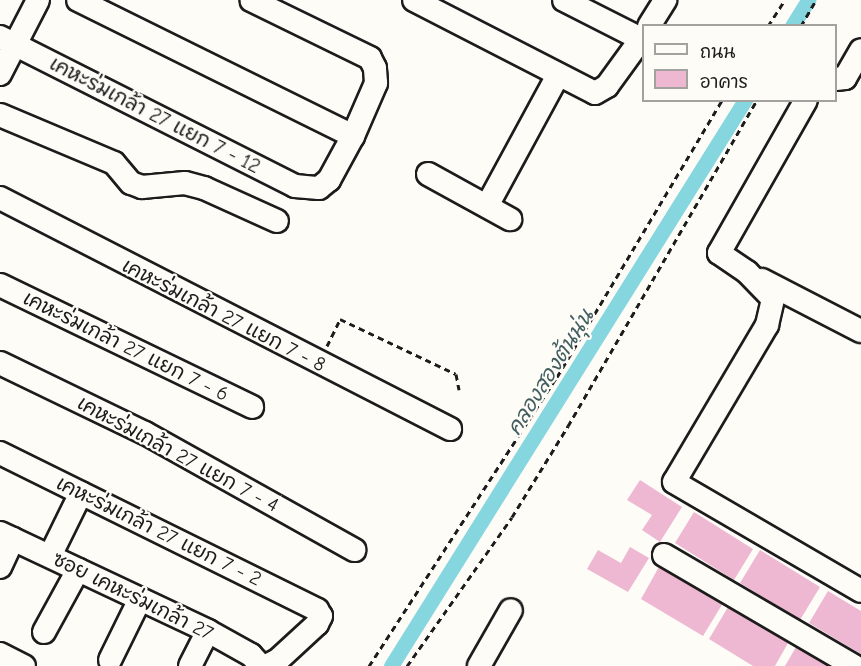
<!DOCTYPE html>
<meta charset="utf-8">
<style>
body{margin:0}
#map{position:relative;width:861px;height:666px;overflow:hidden;background:#fdfcf7;font-family:"Comic Neue","Playpen Sans Thai",sans-serif}
div>[style]{position:absolute}
[style*='--x']{left:calc(var(--x)*1px);top:calc(var(--y)*1px);width:calc(var(--w)*1px);rotate:calc(var(--a)*1deg)}
.canal>*{height:15px;margin:-7.5px;padding:0 7.5px;transform-origin:7.5px;border-radius:7.5px;background:#85d6de}
.building>*{inset:0;background:#eeb8d2}
.path>*{height:3px;margin-top:-1.5px;transform-origin:0;background:repeating-linear-gradient(90deg,#1c1c1c 0 6px,transparent 0 10.5px)}
.roads{filter:drop-shadow(2px 0 #1c1c1c) drop-shadow(-2px 0 #1c1c1c) drop-shadow(0 2px #1c1c1c) drop-shadow(0 -2px #1c1c1c)}
.minor>*{height:22px;margin:-11px;padding:0 11px;transform-origin:11px;border-radius:11px;background:#fdfcf7}
span{translate:-50% -50%;white-space:nowrap;text-align:center;line-height:1.15;-webkit-text-stroke:4.5px #fdfcf7;paint-order:stroke}
.street-label{font-size:20px;color:#1c1c1c}
.water-label{font-size:21px;color:#415d60;font-style:italic}
.legend{position:absolute;left:642px;top:24px;width:195px;height:78px;box-sizing:border-box;background:#fdfcf7;border:2px solid #a3a29f;margin:0;padding:8px 10px;list-style:none;font-size:18px;color:#1c1c1c}
.legend li{display:flex;align-items:center;gap:12px;height:30px}
.legend b{width:30px;border:2px solid #a3a29f}
</style>
<div id="map">
<div class="canal">
<div style="--x:792;--y:26;--w:31;--a:-58"></div>
<div style="--x:391;--y:666;--w:668;--a:-57.98"></div>
</div>
<div class="building">
<div style="clip-path:polygon(640px 480px,682px 507px,660px 542px,642px 530px,652px 515px,627px 500px)"></div>
<div style="clip-path:polygon(694px 512px,753px 549px,734px 580px,675px 543px)"></div>
<div style="clip-path:polygon(630px 547px,649px 558px,628px 592px,587px 569px,598px 550px,621px 563px)"></div>
<div style="clip-path:polygon(760px 550px,820px 587px,800px 620px,740px 583px)"></div>
<div style="clip-path:polygon(660px 565px,723px 603px,703px 636px,641px 599px)"></div>
<div style="clip-path:polygon(828px 591px,861px 611px,861px 654px,809px 623px)"></div>
<div style="clip-path:polygon(728px 607px,788px 643px,775px 666px,753px 666px,709px 639px)"></div>
<div style="clip-path:polygon(796px 647px,829px 666px,785px 666px)"></div>
</div>
<div class="path">
<div style="--x:768;--y:26;--w:31;--a:-57"></div>
<div style="--x:801;--y:26;--w:30;--a:-60"></div>
<div style="--x:327;--y:346;--w:30;--a:-64"></div>
<div style="--x:340;--y:319;--w:128;--a:25.4"></div>
<div style="--x:456;--y:374;--w:16;--a:79"></div>
<div style="--x:369;--y:666;--w:345;--a:-57"></div>
<div style="--x:557;--y:377;--w:322;--a:-59.2"></div>
<div style="--x:407;--y:666;--w:182;--a:-54.8"></div>
<div style="--x:512;--y:517;--w:107;--a:-58.4"></div>
<div style="--x:568;--y:426;--w:377;--a:-59.9"></div>
</div>
<div class="roads">
<div class="minor">
<div style="--x:78;--y:0;--w:307;--a:26.3"></div>
<div style="--x:414;--y:0;--w:203;--a:27.2"></div>
<div style="--x:595;--y:93;--w:14;--a:-30"></div>
<div style="--x:607;--y:86;--w:63;--a:-54"></div>
<div style="--x:564;--y:0;--w:86;--a:26.9"></div>
<div style="--x:649;--y:26;--w:31;--a:-58"></div>
<div style="--x:0;--y:37;--w:330;--a:26.8"></div>
<div style="--x:295;--y:186;--w:24;--a:5"></div>
<div style="--x:319;--y:188;--w:13;--a:-39"></div>
<div style="--x:329;--y:180;--w:50;--a:-61.4"></div>
<div style="--x:353;--y:136;--w:58;--a:-66.5"></div>
<div style="--x:376;--y:83;--w:15;--a:-94"></div>
<div style="--x:375;--y:68;--w:11;--a:-117"></div>
<div style="--x:370;--y:58;--w:132;--a:-154"></div>
<div style="--x:0;--y:74;--w:83;--a:-62.8"></div>
<div style="--x:836;--y:79;--w:9;--a:-6"></div>
<div style="--x:845;--y:78;--w:32;--a:-60"></div>
<div style="--x:806;--y:100;--w:176;--a:119.6"></div>
<div style="--x:719;--y:253;--w:34;--a:34"></div>
<div style="--x:747;--y:272;--w:37;--a:46"></div>
<div style="--x:773;--y:299;--w:27;--a:103"></div>
<div style="--x:767;--y:325;--w:182;--a:120.6"></div>
<div style="--x:674;--y:482;--w:216;--a:30.2"></div>
<div style="--x:0;--y:115;--w:124;--a:22.8"></div>
<div style="--x:114;--y:163;--w:26;--a:50"></div>
<div style="--x:131;--y:183;--w:12;--a:20"></div>
<div style="--x:142;--y:187;--w:43;--a:-5.3"></div>
<div style="--x:185;--y:183;--w:20;--a:15"></div>
<div style="--x:204;--y:188;--w:80;--a:24.3"></div>
<div style="--x:428;--y:174;--w:94;--a:28.8"></div>
<div style="--x:0;--y:198;--w:506;--a:27.17"></div>
<div style="--x:487;--y:206;--w:147;--a:-61.5"></div>
<div style="--x:762;--y:280;--w:111;--a:27.3"></div>
<div style="--x:0;--y:285;--w:280;--a:25.8"></div>
<div style="--x:0;--y:363;--w:161;--a:25.8"></div>
<div style="--x:145;--y:433;--w:240;--a:29.2"></div>
<div style="--x:0;--y:453;--w:354;--a:26.3"></div>
<div style="--x:317;--y:610;--w:7;--a:56"></div>
<div style="--x:321;--y:616;--w:9;--a:117"></div>
<div style="--x:317;--y:624;--w:53;--a:137.3"></div>
<div style="--x:278;--y:660;--w:13;--a:153"></div>
<div style="--x:0;--y:533;--w:230;--a:25.2"></div>
<div style="--x:208;--y:631;--w:49;--a:29.2"></div>
<div style="--x:251;--y:655;--w:15;--a:48"></div>
<div style="--x:664;--y:555;--w:220;--a:30.3"></div>
<div style="--x:50;--y:556;--w:70;--a:-63.8"></div>
<div style="--x:0;--y:567;--w:31;--a:-65"></div>
<div style="--x:44;--y:632;--w:71;--a:-61.3"></div>
<div style="--x:0;--y:654;--w:27;--a:27"></div>
<div style="--x:110;--y:660;--w:68;--a:-63.8"></div>
<div style="--x:190;--y:666;--w:39;--a:-63"></div>
<div style="--x:479;--y:666;--w:64;--a:-60.3"></div>
</div>
</div>
<div class="street-label">
<span style="left:155px;top:115px;rotate:27deg">เคหะร่มเกล้า 27 แยก 7 - 12</span>
<span style="left:224px;top:315px;rotate:27deg">เคหะร่มเกล้า 27 แยก 7 - 8</span>
<span style="left:126px;top:346px;rotate:26deg">เคหะร่มเกล้า 27 แยก 7 - 6</span>
<span style="left:178px;top:454px;rotate:28deg">เคหะร่มเกล้า 27 แยก 7 - 4</span>
<span style="left:159px;top:531px;rotate:26deg">เคหะร่มเกล้า 27 แยก 7 - 2</span>
<span style="left:133px;top:596px;rotate:26deg">ซอย เคหะร่มเกล้า 27</span>
</div>
<div class="water-label">
<span style="left:550px;top:372px;rotate:-58deg">คลองสองต้นนุ่น</span>
</div>
<ul class="legend">
<li><b style="height:8px;background:#fdfcf7"></b>ถนน</li>
<li><b style="height:16px;background:#eeb8d2"></b>อาคาร</li>
</ul>
</div>
